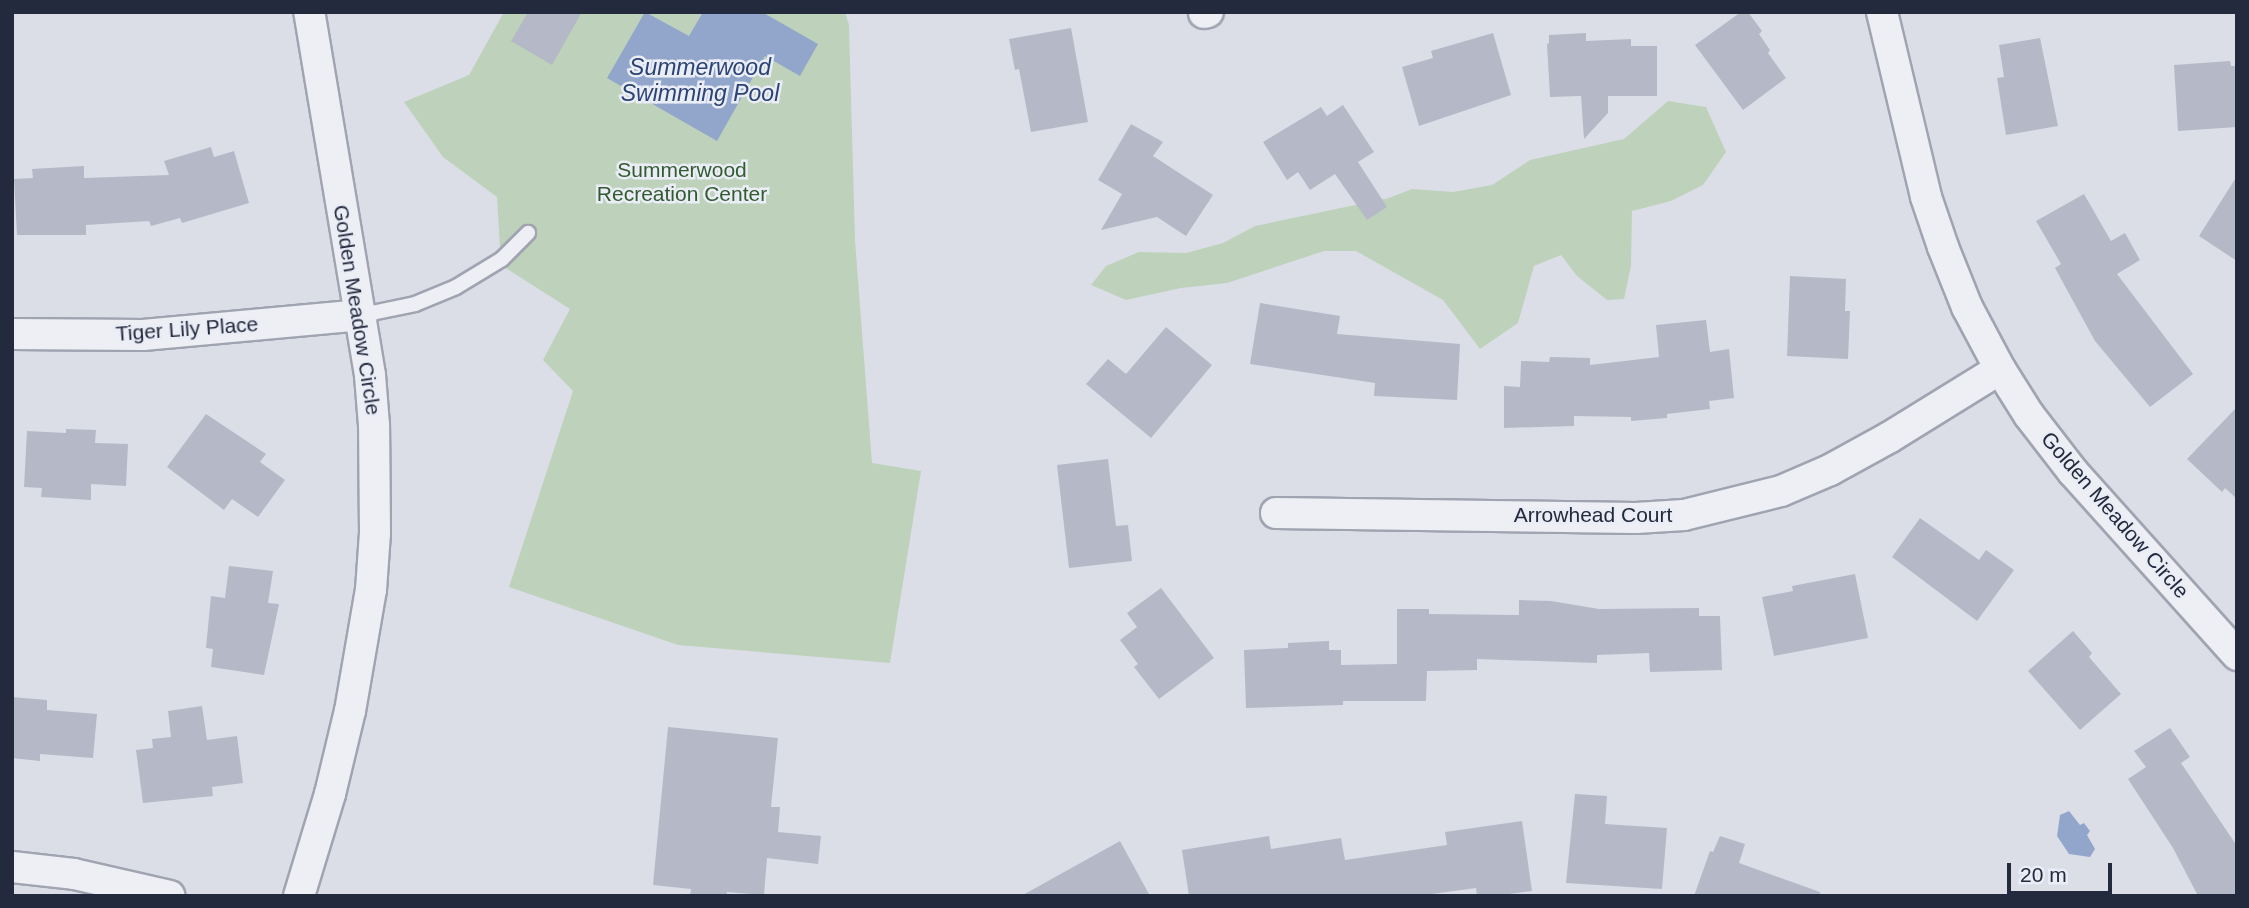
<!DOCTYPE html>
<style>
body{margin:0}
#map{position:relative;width:2249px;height:908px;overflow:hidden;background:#dbdee7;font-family:Helvetica,sans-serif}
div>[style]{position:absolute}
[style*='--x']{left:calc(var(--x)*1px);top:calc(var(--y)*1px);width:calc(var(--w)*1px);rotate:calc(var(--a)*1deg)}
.green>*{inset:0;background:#bed2bb}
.water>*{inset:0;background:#92a6cb}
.building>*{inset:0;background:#b5b9c7}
.roads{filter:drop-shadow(2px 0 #a0a4b1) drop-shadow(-2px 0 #a0a4b1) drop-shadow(0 2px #a0a4b1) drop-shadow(0 -2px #a0a4b1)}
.service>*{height:14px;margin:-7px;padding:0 7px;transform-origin:7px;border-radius:7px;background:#eeeff5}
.minor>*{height:30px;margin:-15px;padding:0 15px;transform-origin:15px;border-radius:15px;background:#eeeff5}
span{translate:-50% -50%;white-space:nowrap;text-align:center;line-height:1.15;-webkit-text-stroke:5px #eaedf5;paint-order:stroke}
.park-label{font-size:21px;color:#335b30}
.street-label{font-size:21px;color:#242a3e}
.water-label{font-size:23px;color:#2b4375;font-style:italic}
.frame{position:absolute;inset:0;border:14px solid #242a3e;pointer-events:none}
.scale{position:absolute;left:2007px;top:863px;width:105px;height:32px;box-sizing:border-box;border:4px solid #242a3e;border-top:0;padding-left:9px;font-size:21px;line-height:24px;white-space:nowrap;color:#242a3e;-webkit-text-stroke:5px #eaedf5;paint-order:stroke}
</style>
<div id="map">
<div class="green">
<div style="clip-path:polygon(504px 12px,845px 12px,849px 25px,855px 240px,872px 463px,921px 471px,890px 663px,678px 645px,509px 587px,573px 391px,543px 360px,570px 309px,501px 265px,497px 197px,443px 157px,404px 102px,469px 75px)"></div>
<div style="clip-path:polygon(1668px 101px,1706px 107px,1726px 152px,1703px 185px,1671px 201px,1632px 211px,1631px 266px,1624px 299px,1607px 300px,1577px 276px,1561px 255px,1534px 266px,1518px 323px,1480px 349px,1443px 300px,1356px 251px,1324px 251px,1227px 283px,1181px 288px,1126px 300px,1091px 285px,1106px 266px,1139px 252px,1186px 253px,1223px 243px,1255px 226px,1389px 198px,1412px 189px,1453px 192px,1492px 185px,1530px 160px,1624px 139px)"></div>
</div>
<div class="water">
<div style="clip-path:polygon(645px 12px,689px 36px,703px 12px,762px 12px,818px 44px,800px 76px,765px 56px,717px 141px,607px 78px)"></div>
<div style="clip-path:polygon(2069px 811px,2080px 825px,2084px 823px,2090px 831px,2087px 835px,2095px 849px,2090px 857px,2069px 854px,2057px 836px,2060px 815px)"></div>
</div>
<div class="building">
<div style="clip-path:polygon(528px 12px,582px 12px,552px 65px,511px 41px)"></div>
<div style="clip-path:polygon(1741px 12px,1748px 12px,1762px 31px,1759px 34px,1770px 50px,1768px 53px,1786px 78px,1743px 110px,1695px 45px)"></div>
<div style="clip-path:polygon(1071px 28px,1088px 122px,1031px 132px,1019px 69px,1015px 70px,1009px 39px)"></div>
<div style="clip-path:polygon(1493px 33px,1511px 95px,1419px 126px,1402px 67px,1433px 58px,1431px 51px)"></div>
<div style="clip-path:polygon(1586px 33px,1586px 41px,1631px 39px,1631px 46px,1657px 46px,1657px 96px,1608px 96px,1608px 113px,1584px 139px,1581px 96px,1550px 97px,1547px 44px,1549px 43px,1549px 35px)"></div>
<div style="clip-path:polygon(2040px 38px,2058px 126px,2006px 135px,1997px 78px,2004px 77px,1999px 45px)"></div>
<div style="clip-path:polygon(2230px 61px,2231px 66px,2237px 66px,2237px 127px,2178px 131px,2174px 65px)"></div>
<div style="clip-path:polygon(1343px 105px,1374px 152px,1358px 162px,1387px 207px,1367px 220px,1335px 174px,1310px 190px,1298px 172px,1287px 180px,1263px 142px,1321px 107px,1327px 116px)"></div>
<div style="clip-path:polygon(1131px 124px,1163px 142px,1153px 156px,1213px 195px,1186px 236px,1157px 217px,1101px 230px,1122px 194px,1098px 180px)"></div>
<div style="clip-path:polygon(211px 147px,214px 157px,234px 151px,249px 203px,182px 223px,180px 218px,151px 226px,149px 221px,86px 225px,86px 235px,17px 235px,14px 179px,33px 178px,32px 169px,84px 166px,84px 178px,169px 175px,164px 161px)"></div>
<div style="clip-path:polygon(2237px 176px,2237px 261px,2199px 236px)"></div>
<div style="clip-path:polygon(2084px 194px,2111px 241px,2125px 233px,2140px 260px,2117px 274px,2193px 374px,2150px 407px,2095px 341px,2055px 268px,2061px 264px,2036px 221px)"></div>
<div style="clip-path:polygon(1790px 276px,1846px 279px,1845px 311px,1850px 311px,1848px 359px,1787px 356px)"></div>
<div style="clip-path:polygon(1260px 303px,1340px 316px,1337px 334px,1460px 344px,1457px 400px,1374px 396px,1375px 383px,1250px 364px)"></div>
<div style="clip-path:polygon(1706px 320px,1710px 352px,1729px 349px,1734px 398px,1709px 401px,1710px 409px,1667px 414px,1667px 418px,1631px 421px,1631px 417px,1574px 416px,1574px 426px,1504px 428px,1504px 386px,1520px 387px,1521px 361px,1549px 362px,1550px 357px,1590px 358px,1590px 365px,1659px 357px,1656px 325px)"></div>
<div style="clip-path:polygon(1166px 327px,1212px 365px,1151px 438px,1086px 384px,1108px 359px,1126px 374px)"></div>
<div style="clip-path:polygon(2237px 407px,2237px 499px,2225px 488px,2222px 492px,2187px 459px)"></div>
<div style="clip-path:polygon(206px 414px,266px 454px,260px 462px,285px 480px,258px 517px,232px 499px,224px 510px,167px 467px)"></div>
<div style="clip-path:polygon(66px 429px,96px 430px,95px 443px,128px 444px,126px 486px,91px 484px,91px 500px,41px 497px,42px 488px,24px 487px,27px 431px,66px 433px)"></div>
<div style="clip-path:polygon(1108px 459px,1116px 526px,1128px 525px,1132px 561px,1069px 568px,1057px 465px)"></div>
<div style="clip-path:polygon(1920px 518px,1979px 560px,1986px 550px,2014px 570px,1977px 621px,1892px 557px)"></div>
<div style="clip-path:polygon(229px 566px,273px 571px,268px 603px,279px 604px,264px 675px,211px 667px,213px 649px,206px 648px,211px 596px,225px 598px)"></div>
<div style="clip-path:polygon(1855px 574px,1868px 638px,1774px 656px,1762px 597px,1793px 591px,1792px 586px)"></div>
<div style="clip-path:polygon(1161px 588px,1214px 658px,1159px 699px,1134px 667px,1138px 664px,1120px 640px,1137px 627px,1127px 613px)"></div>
<div style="clip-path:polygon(1519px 600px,1551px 601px,1599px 609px,1699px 608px,1699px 616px,1720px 616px,1722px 670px,1650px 672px,1649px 653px,1597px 655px,1597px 663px,1477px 659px,1477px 670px,1427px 671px,1426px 701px,1343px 701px,1343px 705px,1246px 708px,1244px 650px,1288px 648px,1288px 643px,1329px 641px,1329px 650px,1341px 650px,1341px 665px,1397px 664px,1397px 609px,1429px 609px,1429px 614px,1519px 615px)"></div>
<div style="clip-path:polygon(2073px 631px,2092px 653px,2089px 657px,2121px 694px,2080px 730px,2028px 671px)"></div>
<div style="clip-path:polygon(12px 697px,47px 700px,47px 710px,97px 714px,93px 758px,40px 754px,40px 761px,12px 758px)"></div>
<div style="clip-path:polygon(202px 706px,207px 740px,237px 736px,243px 783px,212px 787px,213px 796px,143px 803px,136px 750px,153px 748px,152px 739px,171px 737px,168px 711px)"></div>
<div style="clip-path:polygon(668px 727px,778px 738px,771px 807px,780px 807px,778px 832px,821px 836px,818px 864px,767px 858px,764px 895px,727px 892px,727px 896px,690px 896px,691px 889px,653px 885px)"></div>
<div style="clip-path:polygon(2170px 728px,2190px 757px,2181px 763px,2237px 846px,2237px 896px,2198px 896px,2173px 848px,2128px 779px,2146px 767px,2134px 751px)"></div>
<div style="clip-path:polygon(1575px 794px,1607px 796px,1605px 824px,1667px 828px,1662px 889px,1566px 883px)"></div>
<div style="clip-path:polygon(1522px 821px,1532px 891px,1495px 896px,1477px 896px,1476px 888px,1417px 896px,1189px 896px,1182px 850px,1269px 836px,1271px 849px,1341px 838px,1345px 860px,1447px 845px,1445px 832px)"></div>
<div style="clip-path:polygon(1720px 836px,1745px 844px,1739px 863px,1820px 892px,1820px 896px,1694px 896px,1710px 851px,1713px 852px)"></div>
<div style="clip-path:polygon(1120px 841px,1150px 896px,1021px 896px)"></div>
</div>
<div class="roads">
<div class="service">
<div style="--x:362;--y:315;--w:54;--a:-11.7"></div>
<div style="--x:415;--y:304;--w:44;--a:-22.5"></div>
<div style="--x:456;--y:287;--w:54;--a:-31.3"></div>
<div style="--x:502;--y:259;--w:37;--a:-45"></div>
</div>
<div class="minor">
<div style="--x:1882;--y:12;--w:190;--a:76.6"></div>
<div style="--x:1926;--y:197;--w:53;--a:71.2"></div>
<div style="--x:1943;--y:247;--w:65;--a:68.2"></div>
<div style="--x:1967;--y:307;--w:70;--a:62"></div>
<div style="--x:2000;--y:369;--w:54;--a:57.8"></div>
<div style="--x:2029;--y:415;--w:72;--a:52.3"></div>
<div style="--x:2073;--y:472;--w:246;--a:48.1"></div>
<div style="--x:1204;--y:13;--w:4;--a:-14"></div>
<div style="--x:12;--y:334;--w:131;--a:0.4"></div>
<div style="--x:143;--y:335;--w:220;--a:-5.2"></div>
<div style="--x:1276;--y:513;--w:360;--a:0.8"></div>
<div style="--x:1636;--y:518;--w:48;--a:-3.6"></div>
<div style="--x:1684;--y:515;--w:100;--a:-13.9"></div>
<div style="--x:1781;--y:491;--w:53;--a:-23.2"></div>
<div style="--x:1830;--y:470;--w:68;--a:-28.8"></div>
<div style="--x:1890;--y:437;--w:129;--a:-31.7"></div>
<div style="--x:12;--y:867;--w:62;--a:6.4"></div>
<div style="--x:74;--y:874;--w:98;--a:12.9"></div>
<div style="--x:299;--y:896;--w:107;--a:-73.1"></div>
<div style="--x:330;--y:794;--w:85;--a:-76.5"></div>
<div style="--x:350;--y:711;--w:123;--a:-80.2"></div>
<div style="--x:371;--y:590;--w:57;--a:-86"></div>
<div style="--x:375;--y:533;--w:108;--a:-90.5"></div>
<div style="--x:374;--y:425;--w:50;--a:-94.6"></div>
<div style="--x:370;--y:375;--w:368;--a:-99.5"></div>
</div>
</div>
<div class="park-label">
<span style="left:682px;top:182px">Summerwood<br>Recreation Center</span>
</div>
<div class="street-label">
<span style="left:357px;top:310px;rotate:81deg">Golden Meadow Circle</span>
<span style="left:187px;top:329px;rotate:-4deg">Tiger Lily Place</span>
<span style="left:1593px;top:515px">Arrowhead Court</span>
<span style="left:2115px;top:515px;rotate:49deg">Golden Meadow Circle</span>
</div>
<div class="water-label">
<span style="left:700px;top:80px">Summerwood<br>Swimming Pool</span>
</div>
<div class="frame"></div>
<div class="scale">20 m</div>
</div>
